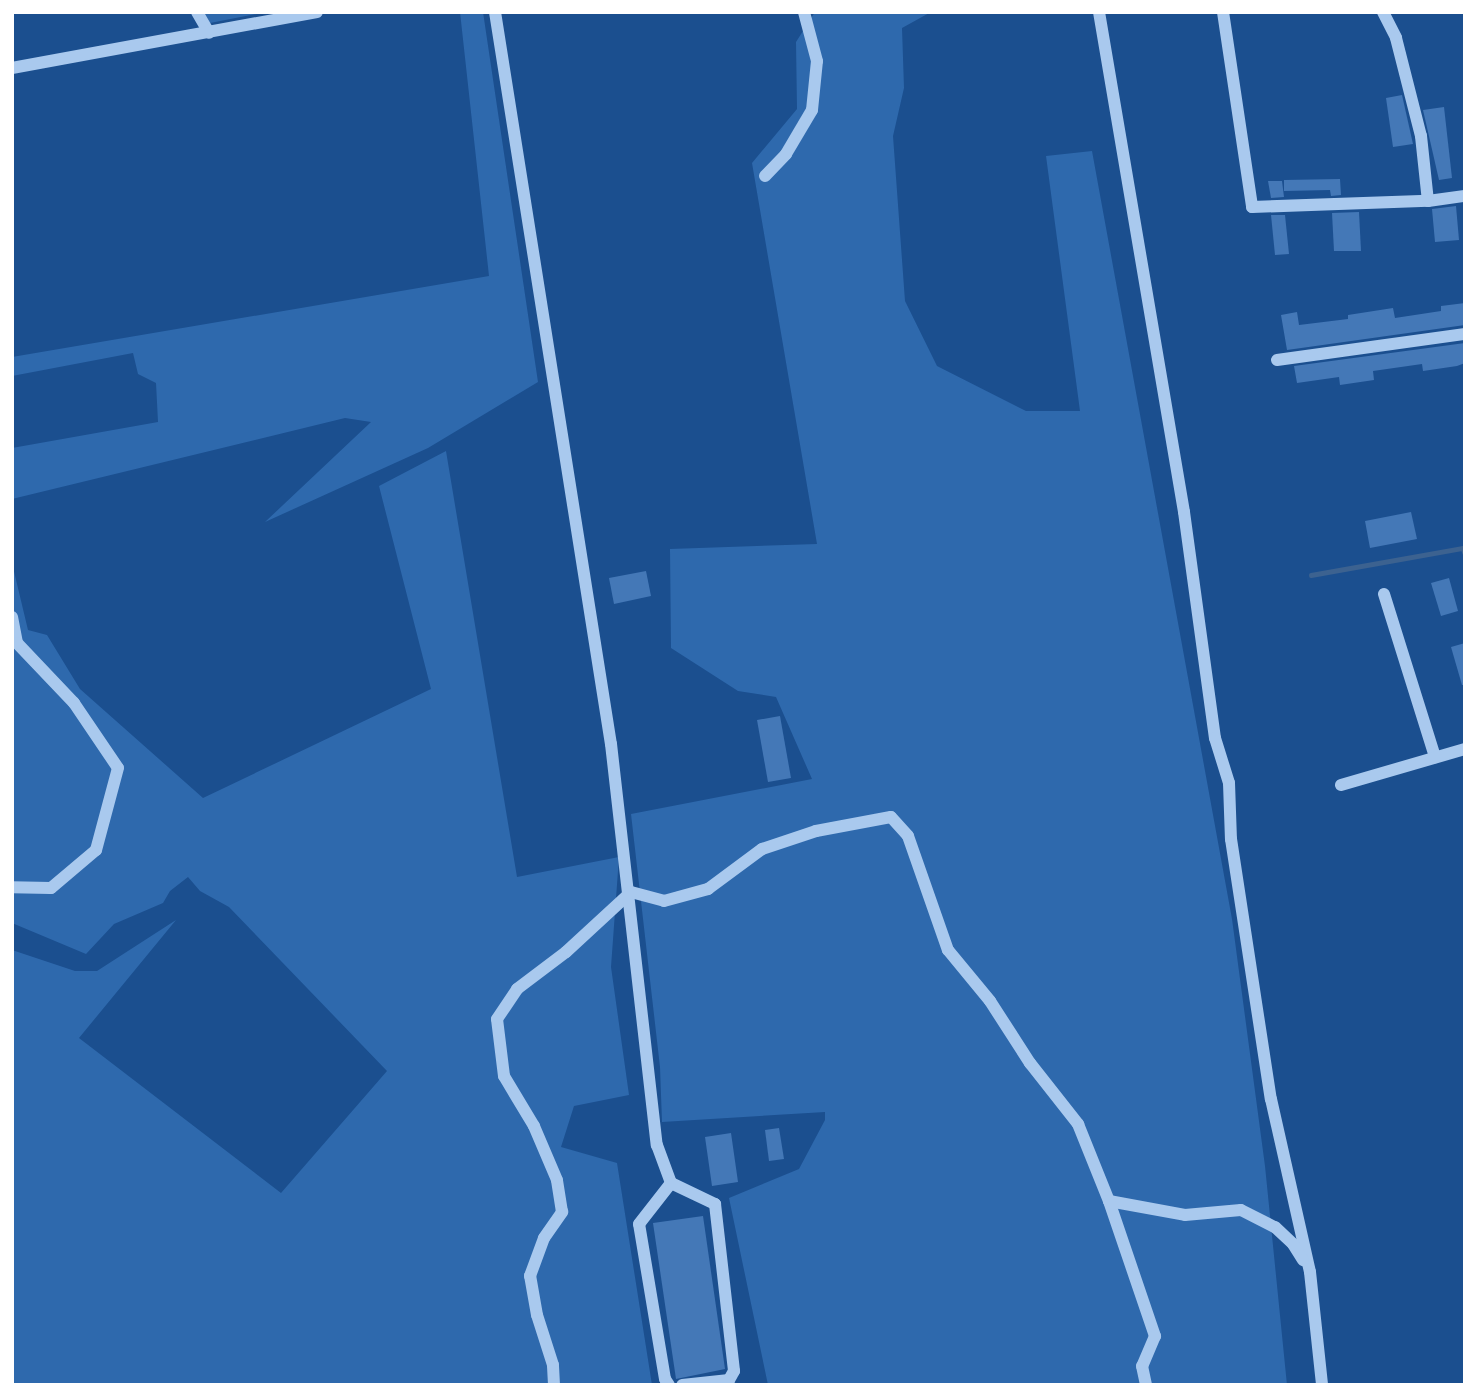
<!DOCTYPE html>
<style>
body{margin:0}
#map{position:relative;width:1477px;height:1397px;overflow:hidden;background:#1b4f8f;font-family:"Space Grotesk",sans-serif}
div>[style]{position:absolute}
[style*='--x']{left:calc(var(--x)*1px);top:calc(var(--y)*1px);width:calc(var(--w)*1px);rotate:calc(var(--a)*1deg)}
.green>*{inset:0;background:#2e69ad}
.stream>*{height:4.5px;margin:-2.25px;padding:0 2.25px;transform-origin:2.25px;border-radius:2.25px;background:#3c6290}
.building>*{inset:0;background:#4478b7}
.minor>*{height:12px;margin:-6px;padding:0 6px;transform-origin:6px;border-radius:6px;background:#a9c9ee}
span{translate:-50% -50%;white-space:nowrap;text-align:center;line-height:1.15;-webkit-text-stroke:5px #1b4f8f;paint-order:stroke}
.frame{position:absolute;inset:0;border:14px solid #fff;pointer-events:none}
</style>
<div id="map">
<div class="green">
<div style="clip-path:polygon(204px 12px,267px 12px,210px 23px)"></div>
<div style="clip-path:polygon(460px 12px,483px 12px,538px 382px,428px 448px,265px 522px,371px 422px,345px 418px,12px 499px,12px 448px,158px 422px,156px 383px,138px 374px,133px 353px,12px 376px,12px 357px,489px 276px)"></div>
<div style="clip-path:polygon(815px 12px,931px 12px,902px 28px,904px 88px,893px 136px,905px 301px,937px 366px,1026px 411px,1080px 411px,1046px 156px,1092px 151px,1232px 919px,1265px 1166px,1287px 1385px,768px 1385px,729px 1198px,799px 1169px,825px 1120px,825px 1112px,662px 1122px,660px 1067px,631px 814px,812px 779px,776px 697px,738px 691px,671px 648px,670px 549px,817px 544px,752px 163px,797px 109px,796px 42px)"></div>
<div style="clip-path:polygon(446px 451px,517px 877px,619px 857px,611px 967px,629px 1095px,574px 1106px,561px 1147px,617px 1163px,652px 1385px,12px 1385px,12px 950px,75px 971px,97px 971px,176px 920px,79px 1038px,281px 1193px,387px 1071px,229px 907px,200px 891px,188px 877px,170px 891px,163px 903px,114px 924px,86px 954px,12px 923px,12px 563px,28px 630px,47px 635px,80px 689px,203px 798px,431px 689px,379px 486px)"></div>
</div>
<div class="stream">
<div style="--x:1311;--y:575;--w:154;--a:-10.1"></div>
<div style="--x:1463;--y:548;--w:5;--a:68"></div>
</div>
<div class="building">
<div style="clip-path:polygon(1402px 95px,1413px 144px,1393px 147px,1386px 98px)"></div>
<div style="clip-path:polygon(1444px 107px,1452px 178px,1439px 180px,1423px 110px)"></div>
<div style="clip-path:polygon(1340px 179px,1341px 195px,1331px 196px,1330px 190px,1284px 191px,1284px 180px)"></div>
<div style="clip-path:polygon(1268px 181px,1282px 181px,1284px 197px,1271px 198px)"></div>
<div style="clip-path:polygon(1456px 206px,1459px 240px,1435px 242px,1432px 209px)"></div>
<div style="clip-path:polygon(1359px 212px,1361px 251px,1334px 251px,1332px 213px)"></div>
<div style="clip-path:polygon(1271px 215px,1285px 215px,1289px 254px,1275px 255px)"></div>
<div style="clip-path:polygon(1465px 303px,1465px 325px,1287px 350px,1281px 315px,1297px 312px,1299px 325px,1348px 319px,1348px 315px,1393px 308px,1395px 318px,1441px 311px,1441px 306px)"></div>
<div style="clip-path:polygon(1465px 343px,1465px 363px,1457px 366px,1423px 371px,1422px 364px,1373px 371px,1374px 380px,1340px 385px,1339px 377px,1297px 383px,1294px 366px)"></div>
<div style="clip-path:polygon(1411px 512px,1417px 539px,1370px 548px,1365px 521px)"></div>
<div style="clip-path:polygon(646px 571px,651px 596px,614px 604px,609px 578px)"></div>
<div style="clip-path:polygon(1449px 578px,1458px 611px,1441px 616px,1431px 583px)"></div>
<div style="clip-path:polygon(1465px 643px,1465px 685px,1462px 685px,1451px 647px)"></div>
<div style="clip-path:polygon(780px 716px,791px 778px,768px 782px,757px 720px)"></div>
<div style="clip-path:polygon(779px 1128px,784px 1159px,769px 1161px,765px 1130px)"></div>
<div style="clip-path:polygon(731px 1133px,738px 1182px,712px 1186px,705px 1137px)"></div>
<div style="clip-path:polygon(703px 1216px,725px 1369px,676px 1379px,653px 1223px)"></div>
</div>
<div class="minor">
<div style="--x:197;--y:12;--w:24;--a:60"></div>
<div style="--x:495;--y:12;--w:741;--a:81"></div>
<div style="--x:611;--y:744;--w:404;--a:83.5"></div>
<div style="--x:657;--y:1145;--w:40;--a:69.8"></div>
<div style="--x:1099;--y:12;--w:507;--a:80.35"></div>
<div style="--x:1184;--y:512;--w:228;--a:82.2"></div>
<div style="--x:1215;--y:738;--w:47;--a:72.7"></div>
<div style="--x:1229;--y:783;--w:56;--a:88"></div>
<div style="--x:1231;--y:839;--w:263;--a:81.3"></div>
<div style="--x:1271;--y:1099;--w:177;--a:77.3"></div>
<div style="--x:1310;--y:1272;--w:114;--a:83.9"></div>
<div style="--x:1223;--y:12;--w:197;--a:81.5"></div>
<div style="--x:1252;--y:207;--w:176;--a:-2"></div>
<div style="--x:1428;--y:201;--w:37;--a:-8"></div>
<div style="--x:1383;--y:12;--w:29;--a:63"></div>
<div style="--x:1396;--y:38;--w:101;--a:75.7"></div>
<div style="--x:1421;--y:136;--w:65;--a:83.9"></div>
<div style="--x:12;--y:68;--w:310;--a:-10.4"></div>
<div style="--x:765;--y:176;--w:30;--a:-46"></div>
<div style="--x:786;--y:154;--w:51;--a:-59.4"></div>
<div style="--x:812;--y:110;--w:49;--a:-84.2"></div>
<div style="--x:817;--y:61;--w:51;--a:-104.9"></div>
<div style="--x:1277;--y:360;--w:190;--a:-7.9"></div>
<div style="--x:1384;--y:594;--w:171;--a:72.6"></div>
<div style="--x:12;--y:617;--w:26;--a:79"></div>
<div style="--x:17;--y:643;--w:83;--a:46.5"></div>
<div style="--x:74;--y:703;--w:78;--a:55.9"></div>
<div style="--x:118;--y:768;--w:85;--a:105"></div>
<div style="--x:96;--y:850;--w:59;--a:139.8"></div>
<div style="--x:51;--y:888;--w:39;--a:-179"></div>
<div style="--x:1341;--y:785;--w:129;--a:-16.2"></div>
<div style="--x:631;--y:892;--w:34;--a:15"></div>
<div style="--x:664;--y:901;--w:46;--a:-15.3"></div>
<div style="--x:708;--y:889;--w:67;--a:-36.5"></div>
<div style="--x:762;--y:849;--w:57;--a:-18.4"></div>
<div style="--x:816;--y:831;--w:76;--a:-10.6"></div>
<div style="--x:891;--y:817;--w:25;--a:48"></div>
<div style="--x:908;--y:836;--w:121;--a:70.7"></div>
<div style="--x:948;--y:950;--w:66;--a:50.5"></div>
<div style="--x:990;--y:1001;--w:74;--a:57.2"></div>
<div style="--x:1030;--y:1063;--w:78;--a:51.8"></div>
<div style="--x:1078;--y:1124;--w:83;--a:68.1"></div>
<div style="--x:1109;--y:1201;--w:77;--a:10.4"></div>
<div style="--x:1185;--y:1215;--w:56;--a:-5.1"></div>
<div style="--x:1241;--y:1210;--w:38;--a:27"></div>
<div style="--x:1275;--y:1227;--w:25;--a:43"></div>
<div style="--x:1293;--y:1244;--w:19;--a:58"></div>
<div style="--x:1109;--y:1201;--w:143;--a:71.2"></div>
<div style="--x:1155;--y:1336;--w:33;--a:113"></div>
<div style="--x:1142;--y:1366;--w:19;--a:78"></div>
<div style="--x:554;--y:1385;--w:20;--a:-93"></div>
<div style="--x:553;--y:1365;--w:52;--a:-107.7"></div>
<div style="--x:537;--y:1315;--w:40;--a:-100"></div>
<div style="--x:530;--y:1276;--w:40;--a:-69.8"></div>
<div style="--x:544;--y:1238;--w:32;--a:-55"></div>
<div style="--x:562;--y:1212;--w:32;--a:-99"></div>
<div style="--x:557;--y:1180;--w:59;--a:-113.1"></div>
<div style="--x:534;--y:1126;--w:58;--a:-121"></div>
<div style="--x:504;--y:1076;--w:57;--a:-97"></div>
<div style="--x:497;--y:1019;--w:36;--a:-56"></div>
<div style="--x:517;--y:989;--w:61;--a:-37.1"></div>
<div style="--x:566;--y:952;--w:88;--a:-42.7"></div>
<div style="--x:669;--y:1385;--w:7;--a:-124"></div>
<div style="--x:665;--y:1379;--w:157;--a:-99.5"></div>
<div style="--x:639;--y:1224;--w:52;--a:-52"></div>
<div style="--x:671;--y:1183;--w:49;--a:25.5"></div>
<div style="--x:715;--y:1204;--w:168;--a:83.5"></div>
<div style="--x:734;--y:1371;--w:10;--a:119"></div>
<div style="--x:729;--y:1380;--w:47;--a:173.9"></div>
</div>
<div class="frame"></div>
</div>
